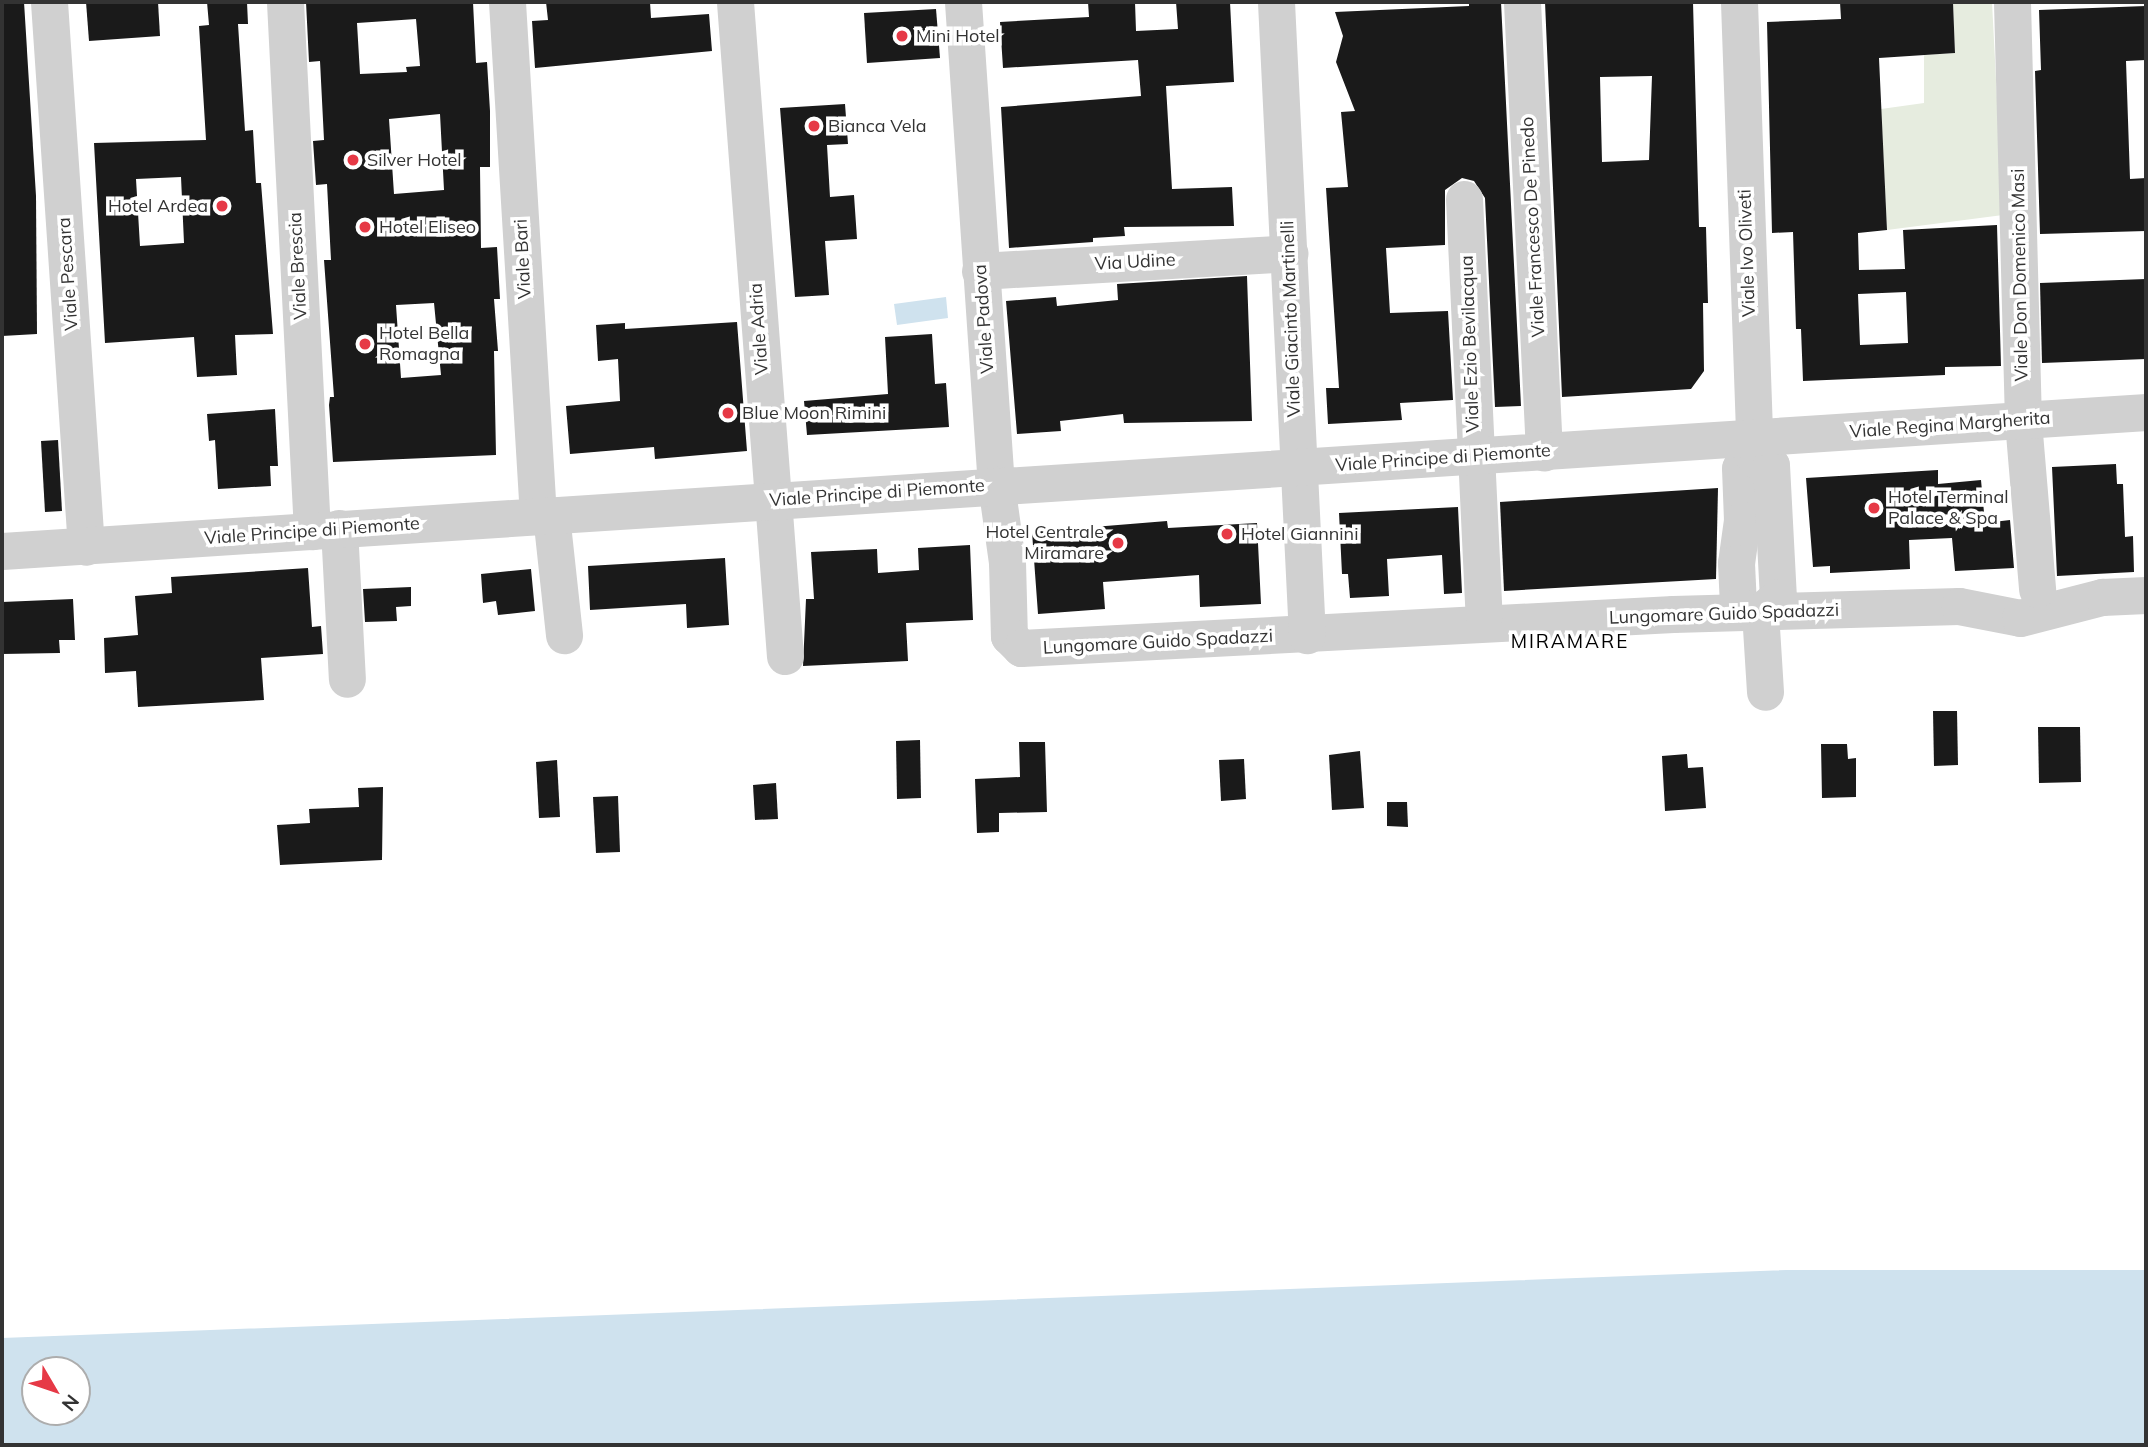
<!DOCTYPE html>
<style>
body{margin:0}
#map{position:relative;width:2148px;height:1447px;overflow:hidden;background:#fff;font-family:Mulish,sans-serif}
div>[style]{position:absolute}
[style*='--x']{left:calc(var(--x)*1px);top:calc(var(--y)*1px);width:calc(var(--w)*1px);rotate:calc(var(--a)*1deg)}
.green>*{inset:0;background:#e6ecdf}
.water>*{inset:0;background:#cfe2ee}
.building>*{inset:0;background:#1a1a1a}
.minor>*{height:37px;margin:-18.5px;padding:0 18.5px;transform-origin:18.5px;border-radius:18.5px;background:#d0d0d0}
.dots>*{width:19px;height:19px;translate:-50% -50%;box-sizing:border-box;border:4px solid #fff;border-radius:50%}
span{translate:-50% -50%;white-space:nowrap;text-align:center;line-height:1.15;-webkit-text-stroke:7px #fff;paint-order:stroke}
.poi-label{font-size:18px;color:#333}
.left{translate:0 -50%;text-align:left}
.right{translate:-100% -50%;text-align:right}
.street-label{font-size:18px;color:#333}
.neighbourhood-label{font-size:19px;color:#000;letter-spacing:2px}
.frame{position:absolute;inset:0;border:4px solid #333;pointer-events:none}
.north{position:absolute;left:21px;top:1356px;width:70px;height:70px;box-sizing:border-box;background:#fff;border:2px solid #adadad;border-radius:50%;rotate:129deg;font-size:19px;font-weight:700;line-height:28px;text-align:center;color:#333}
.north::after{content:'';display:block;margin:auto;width:24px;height:32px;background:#e63946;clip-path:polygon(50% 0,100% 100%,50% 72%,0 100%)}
</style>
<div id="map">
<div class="green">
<div style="clip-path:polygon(1953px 2px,1992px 2px,2003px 215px,1887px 230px,1881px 109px,1924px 103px,1924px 55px,1955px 53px)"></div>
</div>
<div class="water">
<div style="clip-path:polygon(946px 297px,948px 318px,897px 325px,894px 304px)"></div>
<div style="clip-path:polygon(evenodd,1787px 1270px,2146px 1270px,2146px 1445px,2px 1445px,2px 1338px,1787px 1270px,35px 1370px,77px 1370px,77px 1412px,35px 1412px,35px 1370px)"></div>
</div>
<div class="building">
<div style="clip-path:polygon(2px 2px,24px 2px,36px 196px,37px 334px,2px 336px)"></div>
<div style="clip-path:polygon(86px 2px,158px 2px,160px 36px,89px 41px)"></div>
<div style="clip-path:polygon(evenodd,207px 2px,247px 2px,248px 24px,238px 24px,245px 131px,253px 130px,256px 183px,261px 183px,273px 334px,235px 335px,237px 375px,197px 377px,194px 337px,105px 343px,94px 143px,206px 140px,199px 26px,209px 25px,207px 2px,181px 177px,184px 243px,140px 246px,136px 179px,181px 177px)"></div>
<div style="clip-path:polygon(evenodd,306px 2px,473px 2px,476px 63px,487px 62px,490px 111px,490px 167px,480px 167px,481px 248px,497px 247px,500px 299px,494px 299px,498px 351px,494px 351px,496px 455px,333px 462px,329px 405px,330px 397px,334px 397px,324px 260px,331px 260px,327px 184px,316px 185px,313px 141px,324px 140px,320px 61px,309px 62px,306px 2px,416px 19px,420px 66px,406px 67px,407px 72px,360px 74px,357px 23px,416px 19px,306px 2px,440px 114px,444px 190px,394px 194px,389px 119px,440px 114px,306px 2px,434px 303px,441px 375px,401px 378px,396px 305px,434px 303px)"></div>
<div style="clip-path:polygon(546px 2px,650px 2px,651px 18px,709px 14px,712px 51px,535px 68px,532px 21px,548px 20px)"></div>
<div style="clip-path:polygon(1088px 2px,1135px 2px,1136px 31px,1178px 29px,1176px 2px,1230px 2px,1234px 82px,1166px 86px,1172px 189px,1232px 187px,1234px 226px,1124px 227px,1125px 236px,1093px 238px,1093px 242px,1009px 248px,1001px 107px,1141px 96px,1138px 60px,1003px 68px,1000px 22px,1089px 17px)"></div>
<div style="clip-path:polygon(1469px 2px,1501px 2px,1521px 406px,1495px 407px,1485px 198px,1474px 181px,1462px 178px,1445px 190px,1445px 245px,1386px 248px,1390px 313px,1448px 311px,1453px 400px,1400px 403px,1402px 420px,1328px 424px,1326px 388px,1339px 388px,1326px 188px,1348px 187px,1341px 112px,1355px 111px,1336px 62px,1343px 36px,1335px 12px,1469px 6px)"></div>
<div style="clip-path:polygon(evenodd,1545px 2px,1693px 2px,1699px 227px,1706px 227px,1708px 303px,1703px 303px,1704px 371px,1691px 389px,1562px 397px,1545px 2px,1652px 76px,1649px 160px,1602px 162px,1600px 77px,1652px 76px)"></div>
<div style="clip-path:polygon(evenodd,1840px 2px,1953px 2px,1955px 53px,1879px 58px,1887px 230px,1858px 233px,1859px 270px,1905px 269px,1903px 230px,1997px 225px,2001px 366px,1945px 367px,1945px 375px,1803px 381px,1801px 329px,1796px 329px,1793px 232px,1772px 233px,1767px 22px,1841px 19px,1840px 2px,1906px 292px,1908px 343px,1860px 345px,1858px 294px,1906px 292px)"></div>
<div style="clip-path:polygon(2146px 6px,2146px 60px,2126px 61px,2130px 179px,2146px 178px,2146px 231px,2040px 234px,2035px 71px,2041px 70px,2039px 10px)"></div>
<div style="clip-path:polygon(936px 9px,940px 58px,867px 63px,864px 13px)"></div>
<div style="clip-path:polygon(845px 104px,848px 144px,827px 145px,830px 197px,854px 195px,857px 239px,825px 241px,829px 295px,795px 297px,780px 108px)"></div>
<div style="clip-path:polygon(1247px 276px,1252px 421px,1124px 423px,1123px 414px,1060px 421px,1061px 431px,1017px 434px,1006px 301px,1056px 297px,1057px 306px,1118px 300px,1117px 284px)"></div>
<div style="clip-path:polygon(2146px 279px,2146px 359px,2042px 363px,2040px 283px)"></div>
<div style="clip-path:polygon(737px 322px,747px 451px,655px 459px,654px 447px,570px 454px,566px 406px,620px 401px,618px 359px,598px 361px,596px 325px,625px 323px,625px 329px)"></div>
<div style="clip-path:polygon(932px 334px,935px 384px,946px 383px,949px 427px,807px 435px,804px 401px,888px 394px,885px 337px)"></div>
<div style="clip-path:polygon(275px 409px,278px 466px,270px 466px,271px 486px,218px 489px,215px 440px,209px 441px,207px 414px)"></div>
<div style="clip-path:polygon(58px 440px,62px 511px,45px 512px,41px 441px)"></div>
<div style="clip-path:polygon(2116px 464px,2117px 484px,2123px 484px,2125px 537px,2133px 536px,2134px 572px,2057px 576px,2052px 467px)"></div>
<div style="clip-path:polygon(1938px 470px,1938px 484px,1981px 480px,1985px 523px,2010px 520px,2014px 568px,1955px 571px,1952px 538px,1909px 540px,1910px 569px,1830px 573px,1830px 566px,1813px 567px,1806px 478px)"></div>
<div style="clip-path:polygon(1718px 488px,1716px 579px,1504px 591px,1500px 502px)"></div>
<div style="clip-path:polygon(1458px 507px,1462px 593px,1444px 594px,1442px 555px,1387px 559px,1389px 596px,1350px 598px,1348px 574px,1342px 574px,1339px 513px)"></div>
<div style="clip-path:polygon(1167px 521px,1168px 528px,1257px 523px,1261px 604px,1200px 607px,1199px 575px,1103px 582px,1105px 609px,1038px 614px,1032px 532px)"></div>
<div style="clip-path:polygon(970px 545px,973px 620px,906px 623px,908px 661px,803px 666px,806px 599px,814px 599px,811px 552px,877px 549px,878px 573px,919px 570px,918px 548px)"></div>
<div style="clip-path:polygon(725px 558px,729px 625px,687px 628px,686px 604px,590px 610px,588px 566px)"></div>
<div style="clip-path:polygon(308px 568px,312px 627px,321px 626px,323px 654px,261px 658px,264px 700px,138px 707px,136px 671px,105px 673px,104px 638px,138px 635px,135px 596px,172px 593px,171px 577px)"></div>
<div style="clip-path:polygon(531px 569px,535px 611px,498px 615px,496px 601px,483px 603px,481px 574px)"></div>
<div style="clip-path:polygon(411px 587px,411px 606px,396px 607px,397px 621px,365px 622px,363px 589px)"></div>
<div style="clip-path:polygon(73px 599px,75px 640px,59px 640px,60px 653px,2px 654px,2px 602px)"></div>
<div style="clip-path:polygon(1933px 711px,1957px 711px,1958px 765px,1934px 766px)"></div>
<div style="clip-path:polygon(2038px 727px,2080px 727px,2081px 782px,2039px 783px)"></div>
<div style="clip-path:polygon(920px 740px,921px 798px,897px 799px,896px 741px)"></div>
<div style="clip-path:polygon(1019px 742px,1045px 742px,1047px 812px,999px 813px,999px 832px,977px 833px,975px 779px,1020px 777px)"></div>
<div style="clip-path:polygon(1821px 744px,1847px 744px,1848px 759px,1856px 758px,1856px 797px,1822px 798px)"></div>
<div style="clip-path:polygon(1360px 751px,1364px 808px,1332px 810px,1329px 755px)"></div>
<div style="clip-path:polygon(1687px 754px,1688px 768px,1703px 767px,1706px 808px,1665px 811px,1662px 756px)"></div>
<div style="clip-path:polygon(1244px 759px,1246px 799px,1221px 801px,1219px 760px)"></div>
<div style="clip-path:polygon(557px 760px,560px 817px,539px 818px,536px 762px)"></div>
<div style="clip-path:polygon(776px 783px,778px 819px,755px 820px,753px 785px)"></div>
<div style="clip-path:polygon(383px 787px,382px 860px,280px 865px,277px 825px,310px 823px,309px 809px,359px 807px,358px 788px)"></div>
<div style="clip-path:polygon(618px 796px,620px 852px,596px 853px,593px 797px)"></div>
<div style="clip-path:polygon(1387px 802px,1407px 802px,1408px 827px,1387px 826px)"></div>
</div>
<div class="minor">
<div style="--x:49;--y:2;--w:546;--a:86.12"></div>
<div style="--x:285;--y:2;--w:530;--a:87.08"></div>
<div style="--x:507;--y:2;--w:515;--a:86.55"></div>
<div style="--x:735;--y:2;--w:656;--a:85.63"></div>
<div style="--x:963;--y:2;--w:483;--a:86.1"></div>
<div style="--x:996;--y:484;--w:79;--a:82"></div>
<div style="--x:1007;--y:562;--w:74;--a:88.5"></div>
<div style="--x:1009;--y:636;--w:17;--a:45"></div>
<div style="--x:1021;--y:648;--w:653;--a:-2.99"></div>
<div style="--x:1673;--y:614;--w:286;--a:-1.6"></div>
<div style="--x:1959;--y:606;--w:62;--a:11.1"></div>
<div style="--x:2020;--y:618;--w:85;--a:-14.4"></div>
<div style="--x:2102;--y:597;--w:44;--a:-2.6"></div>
<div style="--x:1276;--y:2;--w:634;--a:87.2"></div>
<div style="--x:1522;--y:2;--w:451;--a:87.2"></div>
<div style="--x:1739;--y:2;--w:457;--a:88"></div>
<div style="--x:1755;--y:459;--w:17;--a:149"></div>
<div style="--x:1740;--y:468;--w:52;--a:87.8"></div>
<div style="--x:1742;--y:520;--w:43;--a:97.9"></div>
<div style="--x:1736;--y:563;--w:43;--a:87.3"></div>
<div style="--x:1738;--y:606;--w:23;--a:15"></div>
<div style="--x:1760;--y:612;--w:80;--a:86.4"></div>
<div style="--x:2012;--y:2;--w:419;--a:88.5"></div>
<div style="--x:2023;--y:421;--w:169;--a:85.2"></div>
<div style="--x:1464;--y:199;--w:417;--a:87.3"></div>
<div style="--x:980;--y:271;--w:310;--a:-3.3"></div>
<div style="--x:1755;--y:459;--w:17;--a:21"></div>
<div style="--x:1771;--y:465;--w:132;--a:87"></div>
<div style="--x:1778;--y:597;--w:23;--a:140"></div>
<div style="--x:551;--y:515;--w:121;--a:83.8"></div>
<div style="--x:339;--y:528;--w:151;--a:87"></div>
<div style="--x:2;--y:551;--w:2149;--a:-3.71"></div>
</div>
<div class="dots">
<div style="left:902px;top:36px;background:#e63946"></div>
<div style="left:814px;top:126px;background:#e63946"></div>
<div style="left:353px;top:160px;background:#e63946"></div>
<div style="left:222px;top:206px;background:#e63946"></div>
<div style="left:365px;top:227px;background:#e63946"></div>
<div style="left:365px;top:344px;background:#e63946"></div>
<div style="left:728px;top:413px;background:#e63946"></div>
<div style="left:1874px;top:508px;background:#e63946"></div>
<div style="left:1227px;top:534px;background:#e63946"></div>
<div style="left:1118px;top:543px;background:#e63946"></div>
</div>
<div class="poi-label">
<span class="left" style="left:916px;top:36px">Mini Hotel</span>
<span class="left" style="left:828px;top:126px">Bianca Vela</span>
<span class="left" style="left:367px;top:160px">Silver Hotel</span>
<span class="right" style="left:208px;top:206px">Hotel Ardea</span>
<span class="left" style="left:379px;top:227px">Hotel Eliseo</span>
<span class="left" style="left:379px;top:344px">Hotel Bella<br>Romagna</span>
<span class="left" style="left:742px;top:413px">Blue Moon Rimini</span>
<span class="left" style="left:1888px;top:508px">Hotel Terminal<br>Palace &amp; Spa</span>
<span class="right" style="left:1104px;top:543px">Hotel Centrale<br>Miramare</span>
<span class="left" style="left:1241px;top:534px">Hotel Giannini</span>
</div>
<div class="street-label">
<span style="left:1533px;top:227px;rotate:-93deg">Viale Francesco De Pinedo</span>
<span style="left:1747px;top:253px;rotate:-92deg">Viale Ivo Oliveti</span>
<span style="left:523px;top:259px;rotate:-93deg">Viale Bari</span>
<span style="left:1135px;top:262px;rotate:-3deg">Via Udine</span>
<span style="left:298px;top:266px;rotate:-93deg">Viale Brescia</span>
<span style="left:68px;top:274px;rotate:-94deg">Viale Pescara</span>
<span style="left:2020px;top:275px;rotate:-91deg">Viale Don Domenico Masi</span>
<span style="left:984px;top:319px;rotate:-94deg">Viale Padova</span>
<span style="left:1291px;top:319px;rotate:-92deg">Viale Giacinto Martinelli</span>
<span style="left:759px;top:329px;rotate:-94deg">Viale Adria</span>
<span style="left:1470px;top:344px;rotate:-92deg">Viale Ezio Bevilacqua</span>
<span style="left:1950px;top:425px;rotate:-4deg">Viale Regina Margherita</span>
<span style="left:1443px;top:458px;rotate:-4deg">Viale Principe di Piemonte</span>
<span style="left:877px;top:493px;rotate:-4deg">Viale Principe di Piemonte</span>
<span style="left:312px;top:531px;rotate:-4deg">Viale Principe di Piemonte</span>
<span style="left:1724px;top:614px;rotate:-2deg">Lungomare Guido Spadazzi</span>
<span style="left:1158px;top:642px;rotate:-3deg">Lungomare Guido Spadazzi</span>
</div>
<div class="neighbourhood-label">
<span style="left:1570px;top:642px">MIRAMARE</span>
</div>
<div class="frame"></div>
<div class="north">N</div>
</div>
